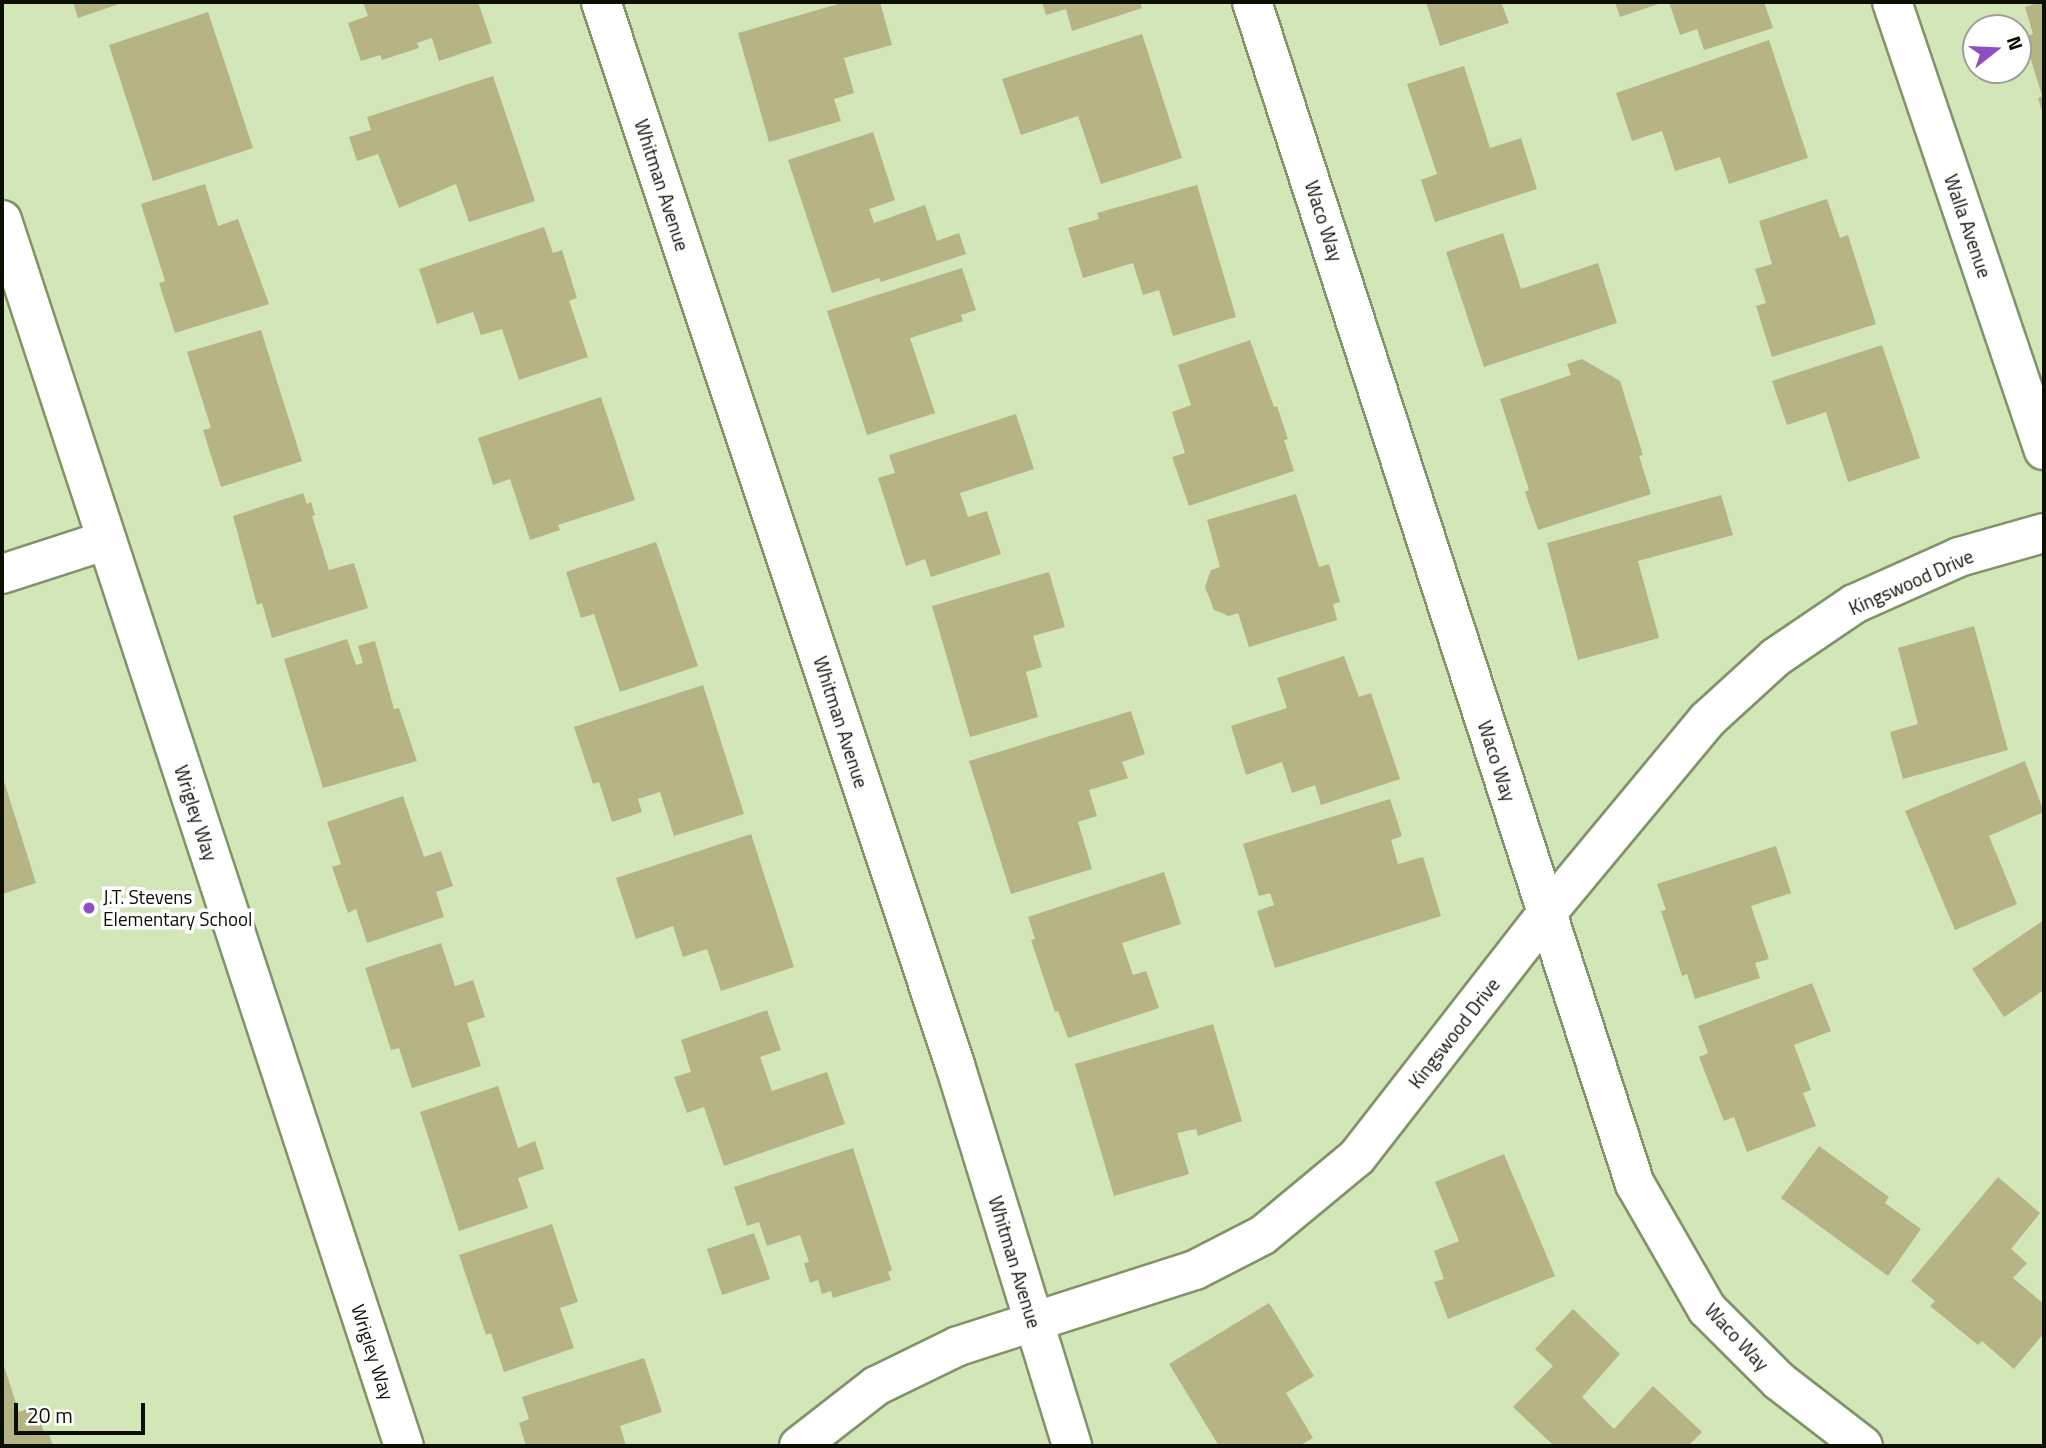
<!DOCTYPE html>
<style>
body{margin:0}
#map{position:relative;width:2046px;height:1448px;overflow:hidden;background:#d3e6b8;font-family:"Titillium Web",sans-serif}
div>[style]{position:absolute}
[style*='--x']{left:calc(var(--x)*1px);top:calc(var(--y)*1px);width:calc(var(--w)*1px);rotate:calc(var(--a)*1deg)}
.building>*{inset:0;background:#b6b484}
.roads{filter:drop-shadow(2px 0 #819368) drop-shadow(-2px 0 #819368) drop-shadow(0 2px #819368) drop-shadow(0 -2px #819368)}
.minor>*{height:38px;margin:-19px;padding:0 19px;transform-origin:19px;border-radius:19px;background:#fff}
.dots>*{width:19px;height:19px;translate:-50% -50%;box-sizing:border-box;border:4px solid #fff;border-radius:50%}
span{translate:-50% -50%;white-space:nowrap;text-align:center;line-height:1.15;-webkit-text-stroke:7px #fff;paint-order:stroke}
.street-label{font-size:19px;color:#0a0f02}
.poi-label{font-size:19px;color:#0a0f02}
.left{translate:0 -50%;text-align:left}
.frame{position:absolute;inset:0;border:4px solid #0a0f02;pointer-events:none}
.north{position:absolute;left:1962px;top:14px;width:70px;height:70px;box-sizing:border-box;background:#fff;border:2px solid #9d9f9a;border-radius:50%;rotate:72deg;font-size:19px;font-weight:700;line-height:28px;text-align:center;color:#0a0f02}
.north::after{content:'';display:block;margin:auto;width:24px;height:32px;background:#8e4fc5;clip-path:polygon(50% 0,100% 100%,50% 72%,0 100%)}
.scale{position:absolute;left:14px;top:1403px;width:131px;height:32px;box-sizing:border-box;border:4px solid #0a0f02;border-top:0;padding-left:9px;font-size:21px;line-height:24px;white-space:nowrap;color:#0a0f02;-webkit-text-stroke:5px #fff;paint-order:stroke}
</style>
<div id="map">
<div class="building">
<div style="clip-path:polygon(73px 2px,125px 2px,78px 18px)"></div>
<div style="clip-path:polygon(363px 2px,478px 2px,492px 43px,439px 61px,432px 38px,417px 43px,419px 48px,382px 60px,380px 55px,361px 61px,348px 23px,368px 16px)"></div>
<div style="clip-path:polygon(845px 2px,880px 2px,892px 45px,844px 58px,854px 93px,834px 99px,841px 121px,769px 142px,738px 33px)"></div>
<div style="clip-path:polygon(1042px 2px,1140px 2px,1142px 8px,1072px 31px,1066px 9px,1046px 15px)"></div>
<div style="clip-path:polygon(1426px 2px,1501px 2px,1509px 23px,1440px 46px)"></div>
<div style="clip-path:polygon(1615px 2px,1664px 2px,1620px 17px)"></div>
<div style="clip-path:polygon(1669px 2px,1764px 2px,1773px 28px,1704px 50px,1697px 29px,1680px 35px)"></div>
<div style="clip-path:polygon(2040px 2px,2044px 2px,2044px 118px,2038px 98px,2042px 96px,2024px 37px,2033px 34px,2025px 7px)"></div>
<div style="clip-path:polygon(208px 12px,253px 148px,153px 181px,109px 45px)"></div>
<div style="clip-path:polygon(1142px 34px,1182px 158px,1101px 184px,1078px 116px,1021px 135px,1002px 79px)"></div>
<div style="clip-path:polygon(1769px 40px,1808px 158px,1729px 184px,1720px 157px,1675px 171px,1662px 131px,1632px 141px,1616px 93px)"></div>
<div style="clip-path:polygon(1464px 66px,1490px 148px,1521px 138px,1537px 189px,1435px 222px,1421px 180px,1437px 174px,1407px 84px)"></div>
<div style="clip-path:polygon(493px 76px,535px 201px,469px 222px,456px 184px,399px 208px,378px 154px,357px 161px,349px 137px,371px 130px,367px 117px)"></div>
<div style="clip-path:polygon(873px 132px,895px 200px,869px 209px,874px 223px,925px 205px,937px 241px,959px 233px,966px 254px,881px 282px,879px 278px,832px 293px,788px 160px)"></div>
<div style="clip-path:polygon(205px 184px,218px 226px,238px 219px,269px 304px,175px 333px,159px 283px,165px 281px,141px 204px)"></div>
<div style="clip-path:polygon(1197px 185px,1236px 317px,1173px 336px,1159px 290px,1143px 295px,1133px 263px,1083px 278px,1068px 228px,1099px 219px,1097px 213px)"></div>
<div style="clip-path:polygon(1827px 199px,1840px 238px,1848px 235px,1876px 324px,1772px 357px,1756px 306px,1766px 303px,1755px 269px,1772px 264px,1759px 221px)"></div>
<div style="clip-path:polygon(544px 227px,553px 253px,562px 250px,577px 298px,569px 301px,588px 357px,519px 380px,502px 329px,481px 335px,473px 312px,437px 324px,419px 269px)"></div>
<div style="clip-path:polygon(1503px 233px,1521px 289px,1598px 263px,1617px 323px,1484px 367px,1446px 252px)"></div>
<div style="clip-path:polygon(962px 268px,976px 310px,961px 315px,963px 321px,910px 338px,935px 413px,867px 435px,827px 311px)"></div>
<div style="clip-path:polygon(261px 330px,302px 461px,221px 487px,203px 430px,211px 428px,187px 352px)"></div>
<div style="clip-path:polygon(1250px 340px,1274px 407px,1277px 406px,1288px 439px,1284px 440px,1294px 471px,1189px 506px,1172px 457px,1185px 453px,1172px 412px,1191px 405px,1178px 365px)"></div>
<div style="clip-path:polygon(1882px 345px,1920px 458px,1848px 482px,1826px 412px,1787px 425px,1772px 381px)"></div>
<div style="clip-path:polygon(1582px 359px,1620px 381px,1643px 455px,1639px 456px,1651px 494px,1538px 530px,1525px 492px,1529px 490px,1500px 399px,1571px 375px,1567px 364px)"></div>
<div style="clip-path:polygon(601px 397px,635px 500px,558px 525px,560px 530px,530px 540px,510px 479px,493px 485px,478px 438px)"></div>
<div style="clip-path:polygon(1016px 414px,1034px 469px,960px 493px,968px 517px,987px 511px,1001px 554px,931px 577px,925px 559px,906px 566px,878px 478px,895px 473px,889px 455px)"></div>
<div style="clip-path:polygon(303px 493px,307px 504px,311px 502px,315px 515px,312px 516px,329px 570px,354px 563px,368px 608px,272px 638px,262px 603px,257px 605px,233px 516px)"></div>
<div style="clip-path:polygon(1296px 494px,1319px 567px,1329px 564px,1340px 602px,1333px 604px,1337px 620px,1249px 647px,1238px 613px,1229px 616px,1214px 610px,1205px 587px,1211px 570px,1220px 567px,1207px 520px)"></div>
<div style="clip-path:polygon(1721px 495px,1733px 535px,1638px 561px,1659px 638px,1578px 660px,1547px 543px)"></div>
<div style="clip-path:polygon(656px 542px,698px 666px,620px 692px,594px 614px,581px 618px,566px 572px)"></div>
<div style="clip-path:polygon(1049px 572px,1065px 627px,1033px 636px,1042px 667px,1026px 672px,1038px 717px,970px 737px,932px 606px)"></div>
<div style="clip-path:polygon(1974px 626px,2008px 750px,1903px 779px,1890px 732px,1918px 724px,1898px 648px)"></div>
<div style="clip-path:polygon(347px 639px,356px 665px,363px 663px,358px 646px,375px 641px,394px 709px,399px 708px,417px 761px,323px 788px,284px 659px)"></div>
<div style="clip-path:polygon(1344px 656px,1359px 697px,1371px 693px,1400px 779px,1321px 805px,1315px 785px,1292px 793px,1282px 762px,1246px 775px,1231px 726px,1287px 708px,1277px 678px)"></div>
<div style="clip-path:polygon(703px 685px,744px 814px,674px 836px,660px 792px,638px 799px,642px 812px,612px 822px,599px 782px,593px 784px,574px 727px)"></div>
<div style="clip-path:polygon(1131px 711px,1145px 754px,1122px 762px,1128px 778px,1089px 790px,1097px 816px,1078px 822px,1092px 869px,1011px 894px,969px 761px)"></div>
<div style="clip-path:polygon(2025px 761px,2044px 812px,1989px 836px,2017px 904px,1955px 930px,1905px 811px)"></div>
<div style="clip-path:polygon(2px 775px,36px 883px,2px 894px)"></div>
<div style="clip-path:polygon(403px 796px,424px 857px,441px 851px,453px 886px,436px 892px,444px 917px,367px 943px,356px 909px,348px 913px,332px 867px,341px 864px,327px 822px)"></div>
<div style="clip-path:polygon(1390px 799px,1402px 836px,1391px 840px,1398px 864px,1423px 857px,1441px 916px,1275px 968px,1257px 911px,1274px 905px,1270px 893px,1259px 896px,1243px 844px)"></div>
<div style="clip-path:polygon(751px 834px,794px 967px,721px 991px,707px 949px,683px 957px,673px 926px,636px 939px,616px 878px)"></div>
<div style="clip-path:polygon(1776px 846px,1791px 893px,1751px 906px,1769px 959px,1755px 963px,1760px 978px,1695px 999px,1687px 974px,1682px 976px,1661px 911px,1666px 910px,1657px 884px)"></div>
<div style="clip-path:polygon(1164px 872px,1181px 924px,1122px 943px,1133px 975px,1146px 971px,1159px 1008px,1068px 1038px,1058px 1011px,1055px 1012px,1031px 940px,1035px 939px,1028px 917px)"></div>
<div style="clip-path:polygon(2044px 920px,2044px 990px,2004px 1017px,1972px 969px)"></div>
<div style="clip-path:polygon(441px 943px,455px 986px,473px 980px,485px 1017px,467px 1023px,481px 1066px,412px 1088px,399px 1048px,391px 1050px,365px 968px)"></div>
<div style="clip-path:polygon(1812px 983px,1831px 1031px,1794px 1045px,1811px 1090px,1803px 1093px,1816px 1126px,1747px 1152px,1734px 1117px,1724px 1121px,1699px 1057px,1708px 1053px,1698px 1026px)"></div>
<div style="clip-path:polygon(767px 1010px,781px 1050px,760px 1057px,772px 1091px,827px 1072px,845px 1124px,724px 1166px,704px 1107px,687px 1113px,674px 1077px,691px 1072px,681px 1040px)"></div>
<div style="clip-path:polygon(1213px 1024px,1242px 1121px,1198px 1136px,1196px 1129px,1177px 1133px,1189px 1174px,1114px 1196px,1075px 1064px)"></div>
<div style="clip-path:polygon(498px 1086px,518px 1148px,535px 1141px,544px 1169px,518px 1178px,528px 1208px,459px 1231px,420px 1112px)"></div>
<div style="clip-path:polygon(1819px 1146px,1889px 1197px,1885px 1203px,1921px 1229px,1888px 1276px,1781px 1198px)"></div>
<div style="clip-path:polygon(853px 1148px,892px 1270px,888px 1272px,891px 1280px,833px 1298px,831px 1291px,822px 1294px,818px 1280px,810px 1283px,804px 1263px,809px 1262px,800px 1235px,767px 1246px,759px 1222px,747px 1226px,734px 1187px)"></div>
<div style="clip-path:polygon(1504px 1154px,1555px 1276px,1448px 1319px,1434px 1282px,1444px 1279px,1434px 1251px,1459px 1241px,1435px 1182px)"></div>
<div style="clip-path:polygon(1998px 1177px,2040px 1213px,2011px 1249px,2027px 1263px,2013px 1278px,2044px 1304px,2044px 1333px,2014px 1369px,1982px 1341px,1978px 1345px,1930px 1306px,1935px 1301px,1911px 1281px)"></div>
<div style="clip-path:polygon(552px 1224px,578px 1302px,560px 1308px,574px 1348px,504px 1372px,491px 1333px,486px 1335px,459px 1255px)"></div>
<div style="clip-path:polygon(754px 1233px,770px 1279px,722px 1295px,707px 1249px)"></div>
<div style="clip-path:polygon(1269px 1303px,1314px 1376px,1286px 1393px,1313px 1438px,1299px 1446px,1219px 1446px,1169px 1364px)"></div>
<div style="clip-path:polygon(1573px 1309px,1620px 1354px,1582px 1397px,1614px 1429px,1653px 1386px,1702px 1432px,1688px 1446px,1554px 1446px,1513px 1407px,1553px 1366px,1535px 1349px)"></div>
<div style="clip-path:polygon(644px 1358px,662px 1412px,620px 1426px,626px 1446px,526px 1446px,519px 1423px,529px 1419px,522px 1397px)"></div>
<div style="clip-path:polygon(2px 1360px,19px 1412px,35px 1406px,44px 1432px,48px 1431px,53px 1446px,2px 1446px)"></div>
</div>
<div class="roads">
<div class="minor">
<div style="--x:601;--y:2;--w:1120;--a:71.58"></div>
<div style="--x:955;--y:1065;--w:399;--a:72.9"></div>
<div style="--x:1252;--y:2;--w:1243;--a:72.05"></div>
<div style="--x:1635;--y:1184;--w:144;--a:60.1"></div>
<div style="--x:1707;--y:1309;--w:102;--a:45"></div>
<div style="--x:1779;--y:1381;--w:106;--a:37.7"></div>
<div style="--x:1892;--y:2;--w:473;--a:71.3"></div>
<div style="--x:2;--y:220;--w:1290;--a:71.85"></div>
<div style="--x:2;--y:574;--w:110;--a:-17.9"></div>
<div style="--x:799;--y:1446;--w:98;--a:-37.9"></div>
<div style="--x:876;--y:1386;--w:91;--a:-26"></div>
<div style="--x:958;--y:1346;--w:249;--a:-17.8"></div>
<div style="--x:1195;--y:1270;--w:76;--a:-27.2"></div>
<div style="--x:1263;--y:1235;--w:122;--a:-39.7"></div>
<div style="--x:1357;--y:1157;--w:308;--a:-52.1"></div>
<div style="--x:1546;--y:914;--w:252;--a:-50.3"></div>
<div style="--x:1707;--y:720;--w:93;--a:-42.4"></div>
<div style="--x:1776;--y:657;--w:94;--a:-34.2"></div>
<div style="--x:1854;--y:604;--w:115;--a:-24.1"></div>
<div style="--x:1959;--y:557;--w:88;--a:-15.8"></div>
</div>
</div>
<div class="dots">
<div style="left:89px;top:908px;background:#8e4fc5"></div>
</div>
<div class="street-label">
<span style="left:662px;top:185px;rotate:72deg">Whitman Avenue</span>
<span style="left:1324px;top:221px;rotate:72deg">Waco Way</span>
<span style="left:1968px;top:226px;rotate:71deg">Walla Avenue</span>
<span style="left:1911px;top:582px;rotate:-24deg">Kingswood Drive</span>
<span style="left:841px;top:722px;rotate:72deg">Whitman Avenue</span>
<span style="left:1497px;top:761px;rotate:72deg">Waco Way</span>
<span style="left:196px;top:813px;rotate:72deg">Wrigley Way</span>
<span style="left:1454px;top:1033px;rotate:-52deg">Kingswood Drive</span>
<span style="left:1015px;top:1262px;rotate:73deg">Whitman Avenue</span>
<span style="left:1737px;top:1337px;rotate:47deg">Waco Way</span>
<span style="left:373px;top:1352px;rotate:72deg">Wrigley Way</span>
</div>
<div class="poi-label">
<span class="left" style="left:103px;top:908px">J.T. Stevens<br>Elementary School</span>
</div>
<div class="frame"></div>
<div class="north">N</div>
<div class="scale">20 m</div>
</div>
